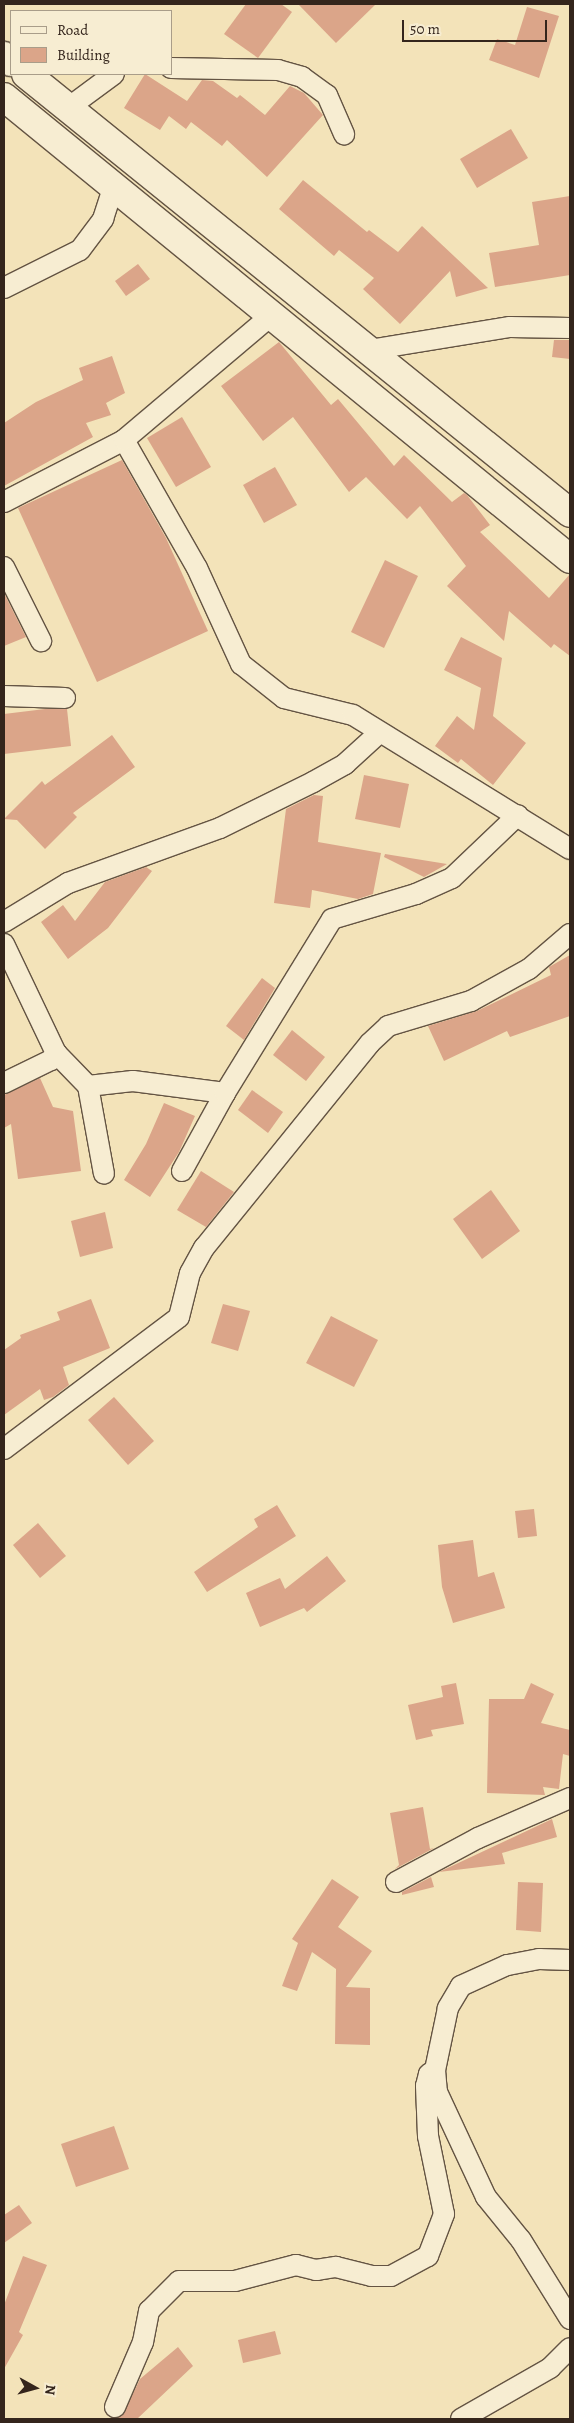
<!DOCTYPE html>
<style>
body{margin:0}
#map{position:relative;width:574px;height:2423px;overflow:hidden;background:#f3e3b9;font-family:Alegreya,serif}
div>[style]{position:absolute}
[style*='--x']{left:calc(var(--x)*1px);top:calc(var(--y)*1px);width:calc(var(--w)*1px);rotate:calc(var(--a)*1deg)}
.building>*{inset:0;background:#dba589}
.roads{filter:drop-shadow(1px 0 #645443) drop-shadow(-1px 0 #645443) drop-shadow(0 1px #645443) drop-shadow(0 -1px #645443)}
.street>*{height:20px;margin:-10px;padding:0 10px;transform-origin:10px;border-radius:10px;background:#f7edd2}
.secondary>*{height:28px;margin:-14px;padding:0 14px;transform-origin:14px;border-radius:14px;background:#f7edd2}
span{translate:-50% -50%;white-space:nowrap;text-align:center;line-height:1.15;-webkit-text-stroke:5px #f7edd2;paint-order:stroke}
.frame{position:absolute;inset:0;border:5px solid #34251c;pointer-events:none}
.legend{position:absolute;left:10px;top:10px;width:162px;height:65px;box-sizing:border-box;background:#f7edd2;border:1px solid #a99d89;margin:0;padding:6px 9px;list-style:none;font-size:15px;color:#34251c}
.legend li{display:flex;align-items:center;gap:10px;height:25px}
.legend b{width:25px;border:1px solid #a99d89}
.north{position:absolute;left:10px;top:2363px;width:50px;height:50px;-webkit-text-stroke:4px #f7edd2;paint-order:stroke;rotate:97deg;font-size:14px;font-weight:700;line-height:20px;text-align:center;color:#34251c}
.north::after{content:'';display:block;margin:auto;width:18px;height:22px;background:#34251c;clip-path:polygon(50% 0,100% 100%,50% 72%,0 100%)}
.scale{position:absolute;left:402px;top:20px;width:145px;height:22px;box-sizing:border-box;border:2px solid #34251c;border-top:0;padding-left:6px;font-size:15px;line-height:18px;white-space:nowrap;color:#34251c;-webkit-text-stroke:4px #f7edd2;paint-order:stroke}
</style>
<div id="map">
<div class="building">
<div style="clip-path:polygon(246px 4px,281px 4px,292px 12px,258px 58px,224px 34px)"></div>
<div style="clip-path:polygon(298px 4px,376px 4px,336px 43px)"></div>
<div style="clip-path:polygon(527px 7px,559px 16px,539px 78px,489px 60px,497px 39px,515px 45px)"></div>
<div style="clip-path:polygon(145px 74px,187px 101px,202px 80px,213px 81px,237px 98px,240px 95px,265px 115px,290px 86px,304px 93px,323px 115px,267px 177px,227px 140px,222px 146px,191px 122px,186px 129px,169px 116px,160px 130px,124px 108px)"></div>
<div style="clip-path:polygon(511px 129px,528px 158px,477px 188px,460px 159px)"></div>
<div style="clip-path:polygon(303px 180px,367px 232px,369px 230px,398px 252px,422px 226px,488px 288px,456px 297px,450px 271px,400px 324px,363px 289px,374px 278px,339px 250px,334px 256px,279px 209px)"></div>
<div style="clip-path:polygon(570px 196px,570px 275px,495px 287px,489px 253px,539px 245px,532px 202px)"></div>
<div style="clip-path:polygon(138px 264px,150px 279px,126px 296px,115px 281px)"></div>
<div style="clip-path:polygon(554px 340px,570px 340px,570px 359px,552px 357px)"></div>
<div style="clip-path:polygon(279px 342px,331px 405px,338px 399px,394px 466px,404px 455px,452px 502px,464px 493px,467px 495px,490px 525px,480px 532px,549px 598px,570px 574px,570px 656px,554px 644px,551px 648px,509px 611px,504px 641px,447px 586px,466px 566px,420px 506px,407px 519px,366px 477px,349px 492px,293px 417px,263px 441px,221px 386px)"></div>
<div style="clip-path:polygon(112px 356px,125px 393px,106px 403px,111px 415px,86px 423px,93px 437px,4px 486px,4px 423px,36px 402px,83px 380px,79px 368px)"></div>
<div style="clip-path:polygon(182px 417px,211px 467px,176px 487px,147px 438px)"></div>
<div style="clip-path:polygon(122px 460px,166px 538px,208px 631px,97px 682px,18px 508px)"></div>
<div style="clip-path:polygon(275px 467px,297px 505px,264px 523px,243px 485px)"></div>
<div style="clip-path:polygon(385px 560px,418px 576px,384px 648px,351px 632px)"></div>
<div style="clip-path:polygon(4px 593px,26px 637px,4px 646px)"></div>
<div style="clip-path:polygon(461px 637px,502px 658px,493px 716px,526px 743px,493px 785px,461px 759px,458px 763px,435px 746px,457px 716px,474px 730px,481px 688px,444px 670px)"></div>
<div style="clip-path:polygon(45px 709px,67px 709px,71px 746px,4px 754px,4px 714px)"></div>
<div style="clip-path:polygon(112px 735px,135px 767px,73px 813px,77px 817px,45px 849px,17px 820px,4px 819px,42px 781px,45px 785px)"></div>
<div style="clip-path:polygon(364px 775px,409px 784px,400px 828px,355px 819px)"></div>
<div style="clip-path:polygon(314px 795px,323px 796px,318px 842px,381px 853px,373px 894px,358px 899px,312px 890px,310px 908px,274px 903px,286px 809px)"></div>
<div style="clip-path:polygon(385px 854px,447px 864px,424px 877px,384px 857px)"></div>
<div style="clip-path:polygon(146px 867px,152px 871px,108px 928px,68px 959px,41px 922px,63px 905px,75px 921px,105px 882px)"></div>
<div style="clip-path:polygon(570px 955px,570px 1016px,510px 1037px,507px 1031px,444px 1061px,428px 1026px,477px 1011px,551px 975px,549px 967px)"></div>
<div style="clip-path:polygon(262px 978px,275px 988px,244px 1040px,226px 1026px)"></div>
<div style="clip-path:polygon(292px 1030px,325px 1057px,306px 1081px,273px 1055px)"></div>
<div style="clip-path:polygon(40px 1078px,53px 1107px,73px 1111px,81px 1171px,18px 1179px,11px 1124px,4px 1128px,4px 1095px)"></div>
<div style="clip-path:polygon(252px 1090px,283px 1112px,268px 1133px,238px 1110px)"></div>
<div style="clip-path:polygon(164px 1103px,195px 1116px,179px 1152px,150px 1197px,124px 1180px,146px 1144px)"></div>
<div style="clip-path:polygon(201px 1171px,234px 1192px,206px 1227px,177px 1210px)"></div>
<div style="clip-path:polygon(491px 1190px,520px 1231px,482px 1259px,453px 1219px)"></div>
<div style="clip-path:polygon(105px 1212px,113px 1248px,80px 1257px,71px 1221px)"></div>
<div style="clip-path:polygon(91px 1299px,110px 1348px,63px 1367px,69px 1385px,53px 1397px,44px 1400px,40px 1389px,4px 1415px,4px 1350px,21px 1338px,20px 1335px,60px 1320px,57px 1312px)"></div>
<div style="clip-path:polygon(223px 1304px,250px 1311px,238px 1351px,211px 1343px)"></div>
<div style="clip-path:polygon(331px 1316px,378px 1340px,354px 1387px,306px 1363px)"></div>
<div style="clip-path:polygon(114px 1397px,154px 1441px,128px 1465px,88px 1420px)"></div>
<div style="clip-path:polygon(277px 1505px,296px 1536px,207px 1592px,194px 1572px,258px 1527px,254px 1519px)"></div>
<div style="clip-path:polygon(534px 1509px,537px 1536px,518px 1538px,515px 1511px)"></div>
<div style="clip-path:polygon(38px 1523px,66px 1556px,40px 1578px,13px 1545px)"></div>
<div style="clip-path:polygon(473px 1540px,478px 1577px,494px 1572px,505px 1608px,453px 1623px,442px 1587px,438px 1545px)"></div>
<div style="clip-path:polygon(327px 1556px,346px 1581px,307px 1612px,304px 1608px,260px 1627px,246px 1593px,280px 1578px,285px 1589px)"></div>
<div style="clip-path:polygon(456px 1683px,464px 1724px,431px 1730px,433px 1736px,416px 1740px,408px 1705px,443px 1697px,441px 1686px)"></div>
<div style="clip-path:polygon(531px 1683px,554px 1694px,541px 1723px,570px 1730px,570px 1756px,563px 1754px,559px 1789px,543px 1787px,545px 1795px,487px 1793px,489px 1699px,524px 1699px)"></div>
<div style="clip-path:polygon(423px 1807px,430px 1849px,434px 1848px,395px 1869px,399px 1865px,390px 1813px)"></div>
<div style="clip-path:polygon(552px 1819px,557px 1837px,502px 1853px,505px 1864px,439px 1872px)"></div>
<div style="clip-path:polygon(431px 1877px,434px 1887px,402px 1895px,402px 1892px)"></div>
<div style="clip-path:polygon(332px 1879px,359px 1897px,338px 1927px,372px 1951px,346px 1987px,370px 1988px,370px 2045px,335px 2044px,336px 1969px,312px 1952px,297px 1991px,282px 1986px,298px 1943px,292px 1939px)"></div>
<div style="clip-path:polygon(518px 1882px,543px 1883px,541px 1932px,516px 1930px)"></div>
<div style="clip-path:polygon(114px 2126px,129px 2169px,76px 2187px,61px 2144px)"></div>
<div style="clip-path:polygon(19px 2205px,32px 2223px,4px 2243px,4px 2215px)"></div>
<div style="clip-path:polygon(23px 2256px,47px 2265px,19px 2332px,23px 2335px,4px 2369px,4px 2305px)"></div>
<div style="clip-path:polygon(275px 2331px,281px 2354px,243px 2363px,238px 2340px)"></div>
<div style="clip-path:polygon(178px 2347px,193px 2366px,137px 2419px,107px 2419px,122px 2416px,140px 2379px)"></div>
</div>
<div class="roads">
<div class="street">
<div style="--x:171;--y:68;--w:107;--a:1.1"></div>
<div style="--x:278;--y:70;--w:25;--a:16"></div>
<div style="--x:302;--y:77;--w:31;--a:36"></div>
<div style="--x:327;--y:95;--w:43;--a:66.4"></div>
<div style="--x:68;--y:108;--w:57;--a:-36.5"></div>
<div style="--x:4;--y:288;--w:85;--a:-26.6"></div>
<div style="--x:80;--y:250;--w:39;--a:-53"></div>
<div style="--x:103;--y:219;--w:36;--a:-72"></div>
<div style="--x:369;--y:350;--w:143;--a:-9.3"></div>
<div style="--x:510;--y:327;--w:60;--a:1"></div>
<div style="--x:124;--y:440;--w:147;--a:60.3"></div>
<div style="--x:197;--y:568;--w:106;--a:65.4"></div>
<div style="--x:241;--y:664;--w:55;--a:38.3"></div>
<div style="--x:284;--y:698;--w:71;--a:13.8"></div>
<div style="--x:353;--y:715;--w:255;--a:31.7"></div>
<div style="--x:4;--y:502;--w:135;--a:-27.3"></div>
<div style="--x:124;--y:440;--w:195;--a:-40.2"></div>
<div style="--x:4;--y:567;--w:83;--a:63.4"></div>
<div style="--x:4;--y:696;--w:61;--a:1.9"></div>
<div style="--x:4;--y:922;--w:75;--a:-31.4"></div>
<div style="--x:68;--y:883;--w:162;--a:-19.9"></div>
<div style="--x:220;--y:828;--w:104;--a:-26.3"></div>
<div style="--x:313;--y:782;--w:37;--a:-29"></div>
<div style="--x:345;--y:764;--w:47;--a:-42.4"></div>
<div style="--x:4;--y:944;--w:121;--a:64.5"></div>
<div style="--x:56;--y:1053;--w:46;--a:45.9"></div>
<div style="--x:88;--y:1086;--w:89;--a:79.7"></div>
<div style="--x:4;--y:1083;--w:52;--a:-26.1"></div>
<div style="--x:51;--y:1060;--w:9;--a:-54"></div>
<div style="--x:88;--y:1086;--w:45;--a:-6.3"></div>
<div style="--x:133;--y:1081;--w:93;--a:7.4"></div>
<div style="--x:182;--y:1171;--w:89;--a:-61.1"></div>
<div style="--x:225;--y:1093;--w:204;--a:-58.4"></div>
<div style="--x:332;--y:919;--w:88;--a:-16.6"></div>
<div style="--x:416;--y:894;--w:39;--a:-24"></div>
<div style="--x:452;--y:878;--w:91;--a:-43.7"></div>
<div style="--x:4;--y:1449;--w:219;--a:-37"></div>
<div style="--x:179;--y:1317;--w:45;--a:-76"></div>
<div style="--x:190;--y:1273;--w:29;--a:-61"></div>
<div style="--x:204;--y:1248;--w:264;--a:-51"></div>
<div style="--x:370;--y:1043;--w:25;--a:-43"></div>
<div style="--x:388;--y:1026;--w:87;--a:-16.8"></div>
<div style="--x:471;--y:1001;--w:66;--a:-28.9"></div>
<div style="--x:529;--y:969;--w:54;--a:-40.5"></div>
<div style="--x:396;--y:1882;--w:93;--a:-28.2"></div>
<div style="--x:478;--y:1838;--w:100;--a:-23.5"></div>
<div style="--x:570;--y:1960;--w:31;--a:-178"></div>
<div style="--x:539;--y:1959;--w:33;--a:169"></div>
<div style="--x:507;--y:1965;--w:51;--a:155.5"></div>
<div style="--x:461;--y:1986;--w:26;--a:121"></div>
<div style="--x:448;--y:2008;--w:63;--a:101.8"></div>
<div style="--x:435;--y:2070;--w:22;--a:85"></div>
<div style="--x:437;--y:2092;--w:116;--a:65"></div>
<div style="--x:486;--y:2197;--w:55;--a:50.9"></div>
<div style="--x:521;--y:2240;--w:93;--a:58.2"></div>
<div style="--x:115;--y:2407;--w:71;--a:-66.7"></div>
<div style="--x:143;--y:2342;--w:32;--a:-79"></div>
<div style="--x:149;--y:2311;--w:42;--a:-45"></div>
<div style="--x:179;--y:2281;--w:56;--a:0"></div>
<div style="--x:235;--y:2281;--w:63;--a:-14.7"></div>
<div style="--x:296;--y:2265;--w:21;--a:14"></div>
<div style="--x:316;--y:2270;--w:20;--a:-9"></div>
<div style="--x:336;--y:2267;--w:36;--a:14"></div>
<div style="--x:371;--y:2276;--w:20;--a:0"></div>
<div style="--x:391;--y:2276;--w:42;--a:-28.4"></div>
<div style="--x:428;--y:2256;--w:45;--a:-69.1"></div>
<div style="--x:444;--y:2214;--w:80;--a:-101.6"></div>
<div style="--x:428;--y:2136;--w:50;--a:-92.3"></div>
<div style="--x:426;--y:2086;--w:12;--a:-76"></div>
<div style="--x:429;--y:2074;--w:7;--a:-34"></div>
<div style="--x:461;--y:2419;--w:103;--a:-29.8"></div>
<div style="--x:550;--y:2368;--w:28;--a:-45"></div>
</div>
<div class="secondary">
<div style="--x:4;--y:56;--w:9;--a:41"></div>
<div style="--x:26;--y:74;--w:699;--a:38.9"></div>
<div style="--x:4;--y:97;--w:731;--a:39.22"></div>
</div>
</div>
<div class="frame"></div>
<ul class="legend">
<li><b style="height:6px;background:#f7edd2"></b>Road</li>
<li><b style="height:14px;background:#dba589"></b>Building</li>
</ul>
<div class="north">N</div>
<div class="scale">50 m</div>
</div>
